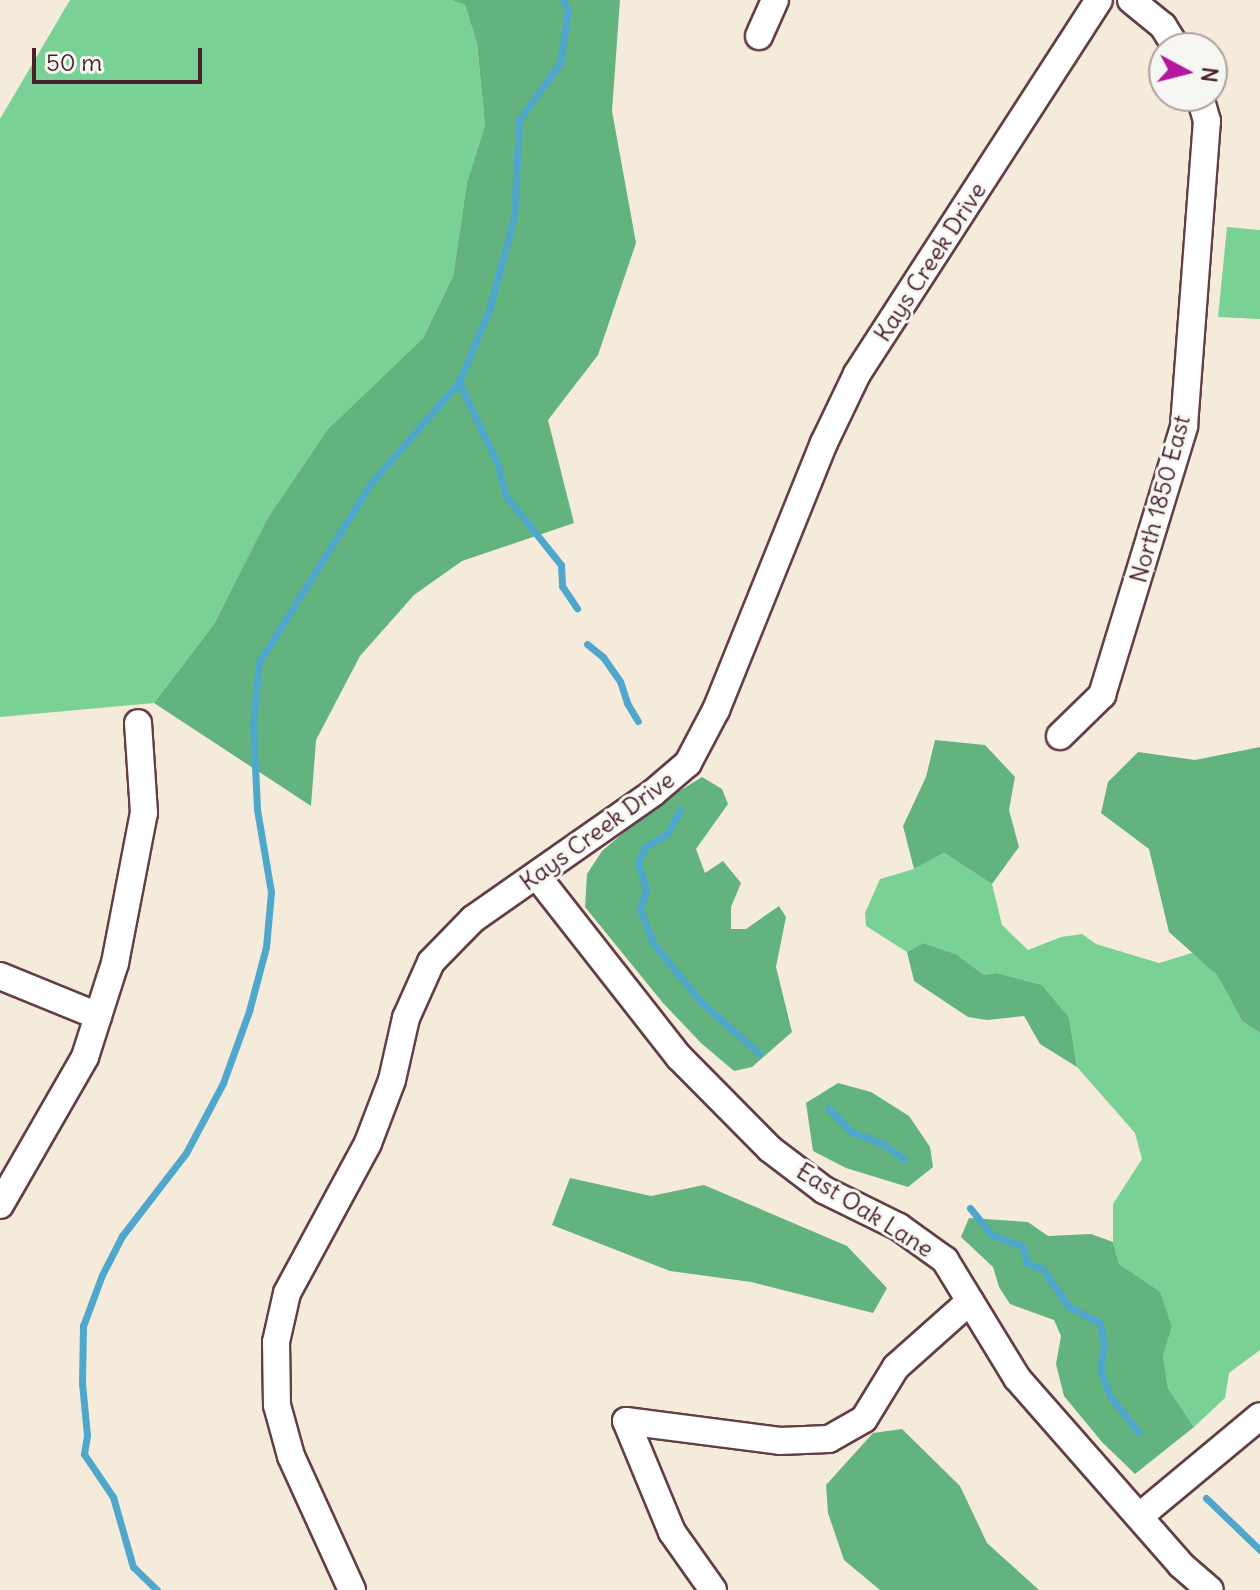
<!DOCTYPE html>
<style>
body{margin:0}
#map{position:relative;width:1260px;height:1590px;overflow:hidden;background:#f4ebdb;font-family:Delius,sans-serif}
div>[style]{position:absolute}
[style*='--x']{left:calc(var(--x)*1px);top:calc(var(--y)*1px);width:calc(var(--w)*1px);rotate:calc(var(--a)*1deg)}
.green>*{inset:0;background:#7ad196}
.forest>*{inset:0;background:#63b37f}
.stream>*{height:7px;margin:-3.5px;padding:0 3.5px;transform-origin:3.5px;border-radius:3.5px;background:#4fa7cc}
.roads{filter:drop-shadow(2px 0 #643e45) drop-shadow(-2px 0 #643e45) drop-shadow(0 2px #643e45) drop-shadow(0 -2px #643e45)}
.minor>*{height:26px;margin:-13px;padding:0 13px;transform-origin:13px;border-radius:13px;background:#fff}
span{translate:-50% -50%;white-space:nowrap;text-align:center;line-height:1.15;-webkit-text-stroke:6px #f6f6f2;paint-order:stroke}
.street-label{font-size:24px;color:#4a1f2b}
.north{position:absolute;left:1148px;top:32px;width:80px;height:80px;box-sizing:border-box;background:#f6f6f2;border:2px solid #b1a0a2;border-radius:50%;rotate:97deg;font-size:22px;font-weight:700;line-height:32px;text-align:center;color:#4a1f2b}
.north::after{content:'';display:block;margin:auto;width:28px;height:36px;background:#b5179e;clip-path:polygon(50% 0,100% 100%,50% 72%,0 100%)}
.scale{position:absolute;left:32px;top:48px;width:170px;height:36px;box-sizing:border-box;border:4px solid #4a1f2b;border-top:0;padding-left:10px;font-size:24px;line-height:28px;white-space:nowrap;color:#4a1f2b;-webkit-text-stroke:6px #f6f6f2;paint-order:stroke}
</style>
<div id="map">
<div class="green">
<div style="clip-path:polygon(70px 0,451px 0,465px 5px,477px 44px,485px 125px,467px 182px,453px 276px,423px 338px,327px 430px,267px 519px,214px 624px,154px 703px,0 717px,0 119px)"></div>
<div style="clip-path:polygon(1227px 227px,1260px 230px,1260px 319px,1218px 317px)"></div>
<div style="clip-path:polygon(944px 853px,992px 884px,1002px 925px,1028px 950px,1061px 937px,1082px 934px,1096px 944px,1159px 963px,1195px 952px,1217px 975px,1242px 1021px,1260px 1033px,1260px 1350px,1229px 1373px,1225px 1398px,1194px 1427px,1168px 1388px,1163px 1356px,1172px 1327px,1137px 1277px,1119px 1264px,1113px 1242px,1113px 1204px,1142px 1159px,1135px 1133px,1077px 1067px,1069px 1017px,1042px 985px,997px 973px,984px 975px,956px 954px,923px 943px,907px 952px,866px 926px,865px 913px,880px 879px,914px 869px)"></div>
</div>
<div class="forest">
<div style="clip-path:polygon(451px 0,620px 0,612px 111px,636px 243px,598px 355px,548px 420px,574px 523px,462px 561px,414px 595px,360px 656px,316px 740px,311px 806px,154px 703px,214px 624px,267px 519px,327px 430px,423px 338px,453px 276px,467px 182px,485px 125px,477px 44px,465px 5px)"></div>
<div style="clip-path:polygon(935px 740px,985px 745px,1015px 777px,1009px 810px,1019px 847px,992px 884px,944px 853px,914px 869px,903px 826px,926px 777px)"></div>
<div style="clip-path:polygon(1260px 747px,1260px 1033px,1242px 1021px,1217px 975px,1169px 932px,1149px 849px,1101px 813px,1108px 782px,1138px 752px,1195px 760px)"></div>
<div style="clip-path:polygon(702px 777px,722px 789px,728px 804px,696px 849px,705px 873px,723px 861px,741px 883px,731px 907px,731px 929px,746px 929px,779px 906px,786px 917px,776px 967px,792px 1032px,752px 1067px,734px 1071px,701px 1043px,663px 1003px,585px 907px,587px 874px,602px 851px,655px 806px)"></div>
<div style="clip-path:polygon(923px 943px,956px 954px,984px 975px,997px 973px,1042px 985px,1069px 1017px,1077px 1067px,1040px 1044px,1024px 1016px,987px 1020px,968px 1017px,914px 981px,907px 952px)"></div>
<div style="clip-path:polygon(838px 1083px,871px 1092px,909px 1116px,930px 1147px,933px 1167px,908px 1187px,846px 1168px,813px 1151px,806px 1103px)"></div>
<div style="clip-path:polygon(570px 1178px,651px 1196px,704px 1185px,847px 1246px,887px 1288px,873px 1313px,751px 1282px,670px 1271px,552px 1225px)"></div>
<div style="clip-path:polygon(969px 1218px,1028px 1222px,1048px 1236px,1091px 1234px,1113px 1242px,1119px 1264px,1160px 1292px,1172px 1327px,1163px 1356px,1168px 1388px,1194px 1427px,1135px 1474px,1102px 1442px,1064px 1396px,1056px 1364px,1061px 1336px,1054px 1320px,1010px 1304px,999px 1287px,993px 1267px,961px 1237px)"></div>
<div style="clip-path:polygon(902px 1429px,960px 1486px,987px 1543px,1039px 1590px,880px 1590px,844px 1560px,828px 1513px,826px 1485px,873px 1433px)"></div>
</div>
<div class="stream">
<div style="--x:459;--y:382;--w:92;--a:64.8"></div>
<div style="--x:498;--y:465;--w:32;--a:76"></div>
<div style="--x:506;--y:496;--w:88;--a:51.4"></div>
<div style="--x:561;--y:565;--w:21;--a:87"></div>
<div style="--x:562;--y:586;--w:27;--a:56"></div>
<div style="--x:587;--y:644;--w:21;--a:39"></div>
<div style="--x:603;--y:657;--w:29;--a:55"></div>
<div style="--x:620;--y:681;--w:23;--a:72"></div>
<div style="--x:627;--y:703;--w:21;--a:59"></div>
<div style="--x:680;--y:810;--w:26;--a:118"></div>
<div style="--x:668;--y:833;--w:27;--a:149"></div>
<div style="--x:645;--y:847;--w:17;--a:114"></div>
<div style="--x:638;--y:863;--w:28;--a:73"></div>
<div style="--x:646;--y:890;--w:20;--a:108"></div>
<div style="--x:640;--y:909;--w:36;--a:69"></div>
<div style="--x:653;--y:943;--w:77;--a:50.8"></div>
<div style="--x:702;--y:1003;--w:76;--a:41.3"></div>
<div style="--x:828;--y:1108;--w:32;--a:46"></div>
<div style="--x:850;--y:1131;--w:35;--a:22"></div>
<div style="--x:883;--y:1144;--w:26;--a:36"></div>
<div style="--x:970;--y:1208;--w:35;--a:51"></div>
<div style="--x:992;--y:1235;--w:32;--a:20"></div>
<div style="--x:1022;--y:1246;--w:18;--a:74"></div>
<div style="--x:1027;--y:1263;--w:17;--a:21"></div>
<div style="--x:1043;--y:1269;--w:45;--a:56"></div>
<div style="--x:1068;--y:1306;--w:36;--a:28"></div>
<div style="--x:1100;--y:1323;--w:22;--a:80"></div>
<div style="--x:1104;--y:1345;--w:24;--a:99"></div>
<div style="--x:1100;--y:1369;--w:29;--a:70"></div>
<div style="--x:1110;--y:1396;--w:46;--a:52.1"></div>
<div style="--x:1206;--y:1498;--w:75;--a:43.9"></div>
<div style="--x:157;--y:1590;--w:33;--a:-136"></div>
<div style="--x:133;--y:1567;--w:73;--a:-105.9"></div>
<div style="--x:113;--y:1497;--w:52;--a:-124"></div>
<div style="--x:84;--y:1454;--w:19;--a:-81"></div>
<div style="--x:87;--y:1435;--w:52;--a:-95.5"></div>
<div style="--x:82;--y:1383;--w:57;--a:-89"></div>
<div style="--x:83;--y:1326;--w:54;--a:-69.6"></div>
<div style="--x:102;--y:1275;--w:44;--a:-62.9"></div>
<div style="--x:122;--y:1236;--w:105;--a:-52.4"></div>
<div style="--x:186;--y:1153;--w:79;--a:-62.1"></div>
<div style="--x:223;--y:1083;--w:77;--a:-70.1"></div>
<div style="--x:249;--y:1011;--w:66;--a:-75.1"></div>
<div style="--x:266;--y:947;--w:55;--a:-84.8"></div>
<div style="--x:271;--y:892;--w:84;--a:-99.6"></div>
<div style="--x:257;--y:809;--w:86;--a:-92.7"></div>
<div style="--x:253;--y:723;--w:61;--a:-84.4"></div>
<div style="--x:259;--y:662;--w:211;--a:-58"></div>
<div style="--x:371;--y:483;--w:134;--a:-48.9"></div>
<div style="--x:459;--y:382;--w:78;--a:-67.4"></div>
<div style="--x:489;--y:310;--w:96;--a:-75"></div>
<div style="--x:514;--y:217;--w:97;--a:-87"></div>
<div style="--x:519;--y:120;--w:70;--a:-54.3"></div>
<div style="--x:560;--y:63;--w:53;--a:-81.3"></div>
<div style="--x:568;--y:11;--w:12;--a:-114"></div>
</div>
<div class="roads">
<div class="minor">
<div style="--x:1131;--y:0;--w:41;--a:39.1"></div>
<div style="--x:1163;--y:26;--w:26;--a:58"></div>
<div style="--x:759;--y:36;--w:39;--a:-66"></div>
<div style="--x:1060;--y:736;--w:59;--a:-44.3"></div>
<div style="--x:1102;--y:695;--w:281;--a:-73"></div>
<div style="--x:1184;--y:426;--w:306;--a:-85.7"></div>
<div style="--x:1207;--y:121;--w:26;--a:-106"></div>
<div style="--x:537;--y:876;--w:230;--a:51.9"></div>
<div style="--x:679;--y:1057;--w:129;--a:45.3"></div>
<div style="--x:770;--y:1149;--w:68;--a:37.2"></div>
<div style="--x:824;--y:1190;--w:84;--a:26.3"></div>
<div style="--x:899;--y:1227;--w:57;--a:35.7"></div>
<div style="--x:945;--y:1260;--w:138;--a:58.6"></div>
<div style="--x:1017;--y:1378;--w:249;--a:48.7"></div>
<div style="--x:1181;--y:1565;--w:38;--a:41"></div>
<div style="--x:0;--y:976;--w:106;--a:22.2"></div>
<div style="--x:0;--y:1205;--w:171;--a:-60.1"></div>
<div style="--x:85;--y:1057;--w:99;--a:-72.3"></div>
<div style="--x:115;--y:963;--w:153;--a:-79.1"></div>
<div style="--x:144;--y:813;--w:90;--a:-93.8"></div>
<div style="--x:1140;--y:1516;--w:156;--a:-39.8"></div>
<div style="--x:352;--y:1590;--w:147;--a:-114.5"></div>
<div style="--x:291;--y:1456;--w:53;--a:-105.4"></div>
<div style="--x:277;--y:1405;--w:63;--a:-90.9"></div>
<div style="--x:276;--y:1342;--w:50;--a:-77.3"></div>
<div style="--x:287;--y:1293;--w:170;--a:-61.6"></div>
<div style="--x:368;--y:1143;--w:67;--a:-69.1"></div>
<div style="--x:392;--y:1080;--w:64;--a:-77.3"></div>
<div style="--x:406;--y:1018;--w:61;--a:-65.9"></div>
<div style="--x:431;--y:962;--w:60;--a:-45.7"></div>
<div style="--x:473;--y:919;--w:220;--a:-35"></div>
<div style="--x:653;--y:793;--w:46;--a:-40.6"></div>
<div style="--x:688;--y:763;--w:60;--a:-62.2"></div>
<div style="--x:716;--y:710;--w:288;--a:-68"></div>
<div style="--x:824;--y:443;--w:76;--a:-64.4"></div>
<div style="--x:857;--y:374;--w:445;--a:-57.1"></div>
<div style="--x:713;--y:1590;--w:71;--a:-125.3"></div>
<div style="--x:672;--y:1532;--w:120;--a:-112.5"></div>
<div style="--x:626;--y:1421;--w:155;--a:7.4"></div>
<div style="--x:780;--y:1441;--w:49;--a:-2.3"></div>
<div style="--x:829;--y:1439;--w:40;--a:-29.7"></div>
<div style="--x:864;--y:1419;--w:61;--a:-58.4"></div>
<div style="--x:896;--y:1367;--w:99;--a:-41.7"></div>
</div>
</div>
<div class="street-label">
<span style="left:930px;top:262px;rotate:-57deg">Kays Creek Drive</span>
<span style="left:1160px;top:499px;rotate:-75deg">North 1850 East</span>
<span style="left:597px;top:831px;rotate:-36deg">Kays Creek Drive</span>
<span style="left:865px;top:1210px;rotate:32deg">East Oak Lane</span>
</div>
<div class="north">N</div>
<div class="scale">50 m</div>
</div>
